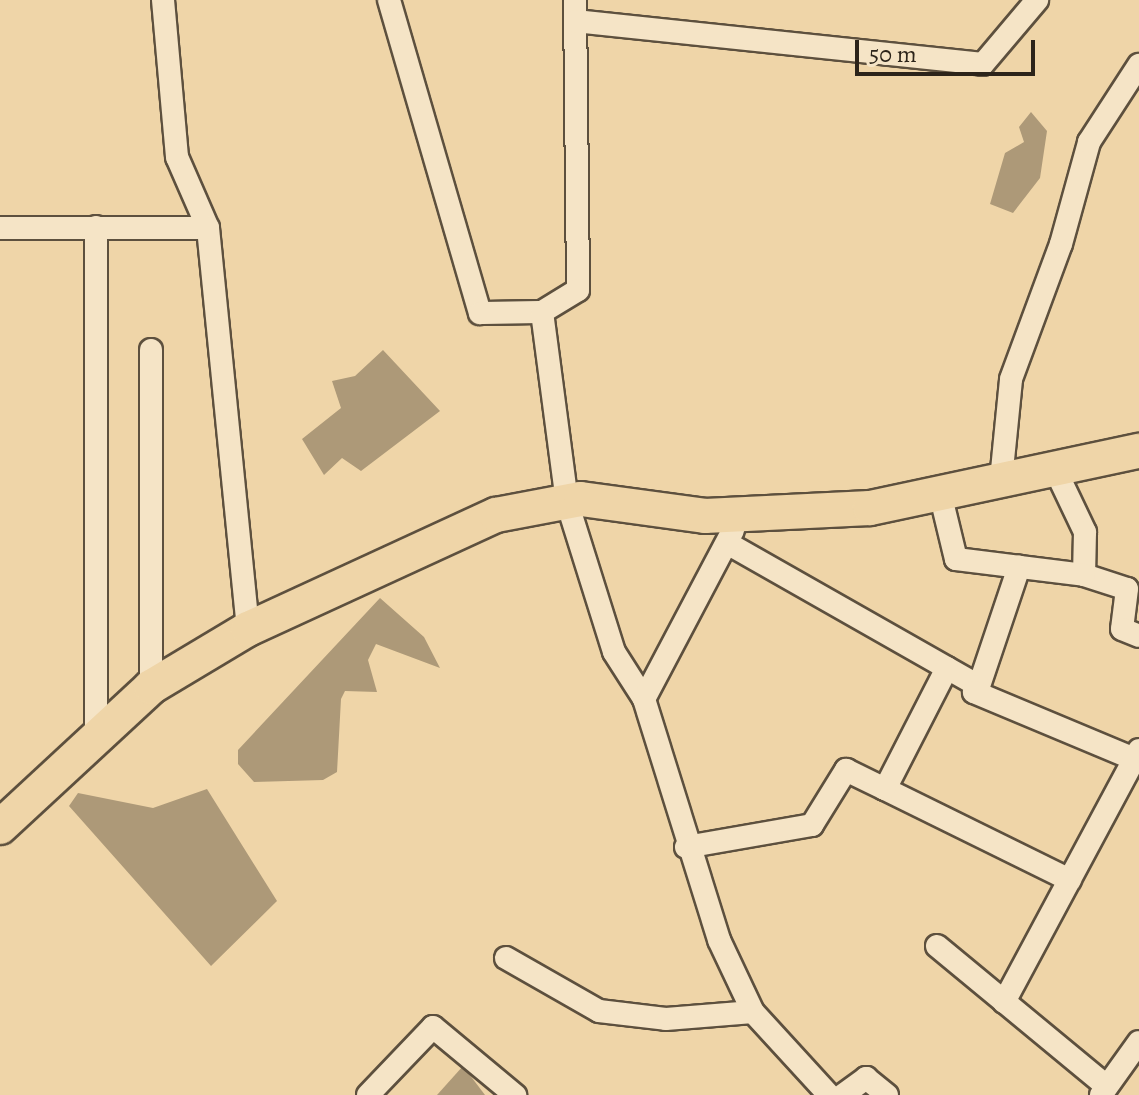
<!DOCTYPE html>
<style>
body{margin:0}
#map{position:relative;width:1139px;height:1095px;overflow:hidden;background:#efd5a8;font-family:Alegreya,serif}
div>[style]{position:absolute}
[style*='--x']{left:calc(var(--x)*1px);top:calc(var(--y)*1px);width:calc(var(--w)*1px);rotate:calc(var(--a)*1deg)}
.water>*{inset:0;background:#ad9978}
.roads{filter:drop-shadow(2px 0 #5d503e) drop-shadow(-2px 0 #5d503e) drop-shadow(0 2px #5d503e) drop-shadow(0 -2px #5d503e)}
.street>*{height:22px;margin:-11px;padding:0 11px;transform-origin:11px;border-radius:11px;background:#f5e4c6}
.primary>*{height:34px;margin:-17px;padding:0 17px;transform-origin:17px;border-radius:17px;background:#efd5a8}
span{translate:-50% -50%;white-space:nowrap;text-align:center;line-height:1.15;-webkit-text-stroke:7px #f5e4c6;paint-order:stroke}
.scale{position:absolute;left:855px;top:40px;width:180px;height:36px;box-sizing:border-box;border:4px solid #2c241a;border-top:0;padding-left:10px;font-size:24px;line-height:28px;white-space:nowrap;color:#2c241a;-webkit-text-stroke:6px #f5e4c6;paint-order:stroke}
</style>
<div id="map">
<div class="water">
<div style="clip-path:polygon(1031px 112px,1047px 131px,1040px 178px,1013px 213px,990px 204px,1005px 153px,1024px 142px,1019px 127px)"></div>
<div style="clip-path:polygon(383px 350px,440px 411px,361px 471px,342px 458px,324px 475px,302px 439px,341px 408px,332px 381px,355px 376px)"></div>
<div style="clip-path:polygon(380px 598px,424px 637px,440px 668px,376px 644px,368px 660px,377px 692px,345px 691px,341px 699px,337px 772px,323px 780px,254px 782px,238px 764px,238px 750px)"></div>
<div style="clip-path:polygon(207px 789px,277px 901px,211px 966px,69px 806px,78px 793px,153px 808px)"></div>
<div style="clip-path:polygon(463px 1066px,485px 1095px,437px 1095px)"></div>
</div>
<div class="roads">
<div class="street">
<div style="--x:163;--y:0;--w:158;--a:84.9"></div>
<div style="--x:177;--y:157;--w:77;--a:66.4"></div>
<div style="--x:208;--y:228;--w:403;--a:84.3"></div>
<div style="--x:389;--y:0;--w:326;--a:73.8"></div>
<div style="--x:480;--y:313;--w:62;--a:-0.9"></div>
<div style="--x:575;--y:0;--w:290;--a:89.4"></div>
<div style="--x:578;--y:290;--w:42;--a:148.6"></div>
<div style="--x:542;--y:312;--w:192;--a:82.5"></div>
<div style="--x:567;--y:502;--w:157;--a:72.6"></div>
<div style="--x:614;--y:652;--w:56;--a:57.4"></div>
<div style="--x:644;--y:699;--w:252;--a:72.7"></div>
<div style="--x:719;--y:940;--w:80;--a:64.7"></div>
<div style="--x:753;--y:1012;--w:113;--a:47.5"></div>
<div style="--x:575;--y:21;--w:410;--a:6"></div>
<div style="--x:983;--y:64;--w:84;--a:-49.8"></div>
<div style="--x:0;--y:228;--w:208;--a:0"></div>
<div style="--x:151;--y:350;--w:337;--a:90"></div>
<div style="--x:1055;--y:469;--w:70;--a:64.5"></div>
<div style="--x:1085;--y:532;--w:43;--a:91.3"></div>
<div style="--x:1084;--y:575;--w:45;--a:18"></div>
<div style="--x:1127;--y:589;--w:40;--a:97.1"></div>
<div style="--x:1122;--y:629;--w:18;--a:22"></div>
<div style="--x:1001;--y:480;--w:101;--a:-84.3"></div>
<div style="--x:1011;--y:379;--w:144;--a:-69.7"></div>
<div style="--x:1061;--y:244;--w:106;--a:-74.6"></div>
<div style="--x:1089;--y:142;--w:92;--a:-57"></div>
<div style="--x:940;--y:493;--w:68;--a:76.4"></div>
<div style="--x:956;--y:559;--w:129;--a:7.1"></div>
<div style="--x:727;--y:543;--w:290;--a:29.6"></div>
<div style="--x:979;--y:686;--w:126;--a:-71.4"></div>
<div style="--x:947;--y:668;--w:136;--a:117.1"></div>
<div style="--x:885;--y:789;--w:206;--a:26.2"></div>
<div style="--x:979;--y:686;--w:8;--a:130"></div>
<div style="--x:974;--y:692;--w:173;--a:22.7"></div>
<div style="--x:644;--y:699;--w:191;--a:-62.2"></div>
<div style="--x:96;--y:738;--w:511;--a:-90"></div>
<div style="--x:686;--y:847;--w:128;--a:-9.9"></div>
<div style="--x:812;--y:825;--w:65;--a:-58.3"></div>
<div style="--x:846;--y:770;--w:43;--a:26"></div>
<div style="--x:937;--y:946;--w:219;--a:39.6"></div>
<div style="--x:506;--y:958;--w:107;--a:29.7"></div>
<div style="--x:599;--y:1011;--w:67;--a:6.8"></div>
<div style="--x:666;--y:1019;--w:87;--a:-4.6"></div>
<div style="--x:1004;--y:1002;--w:286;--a:-61.8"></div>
<div style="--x:368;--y:1095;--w:94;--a:-46.3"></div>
<div style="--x:433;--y:1027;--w:107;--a:39.7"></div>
<div style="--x:843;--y:1095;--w:29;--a:-36"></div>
<div style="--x:866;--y:1078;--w:27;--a:39"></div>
<div style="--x:1101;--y:1095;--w:65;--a:-54.4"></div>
</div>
<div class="primary">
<div style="--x:0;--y:827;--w:206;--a:-42.8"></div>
<div style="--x:151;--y:687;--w:113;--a:-30.9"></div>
<div style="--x:248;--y:629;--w:273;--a:-24.7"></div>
<div style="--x:496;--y:515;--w:86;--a:-10.7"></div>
<div style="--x:581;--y:499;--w:125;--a:7.8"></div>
<div style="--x:705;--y:516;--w:165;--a:-2.8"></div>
<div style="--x:870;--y:508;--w:275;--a:-12"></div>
</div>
</div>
<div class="scale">50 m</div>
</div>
